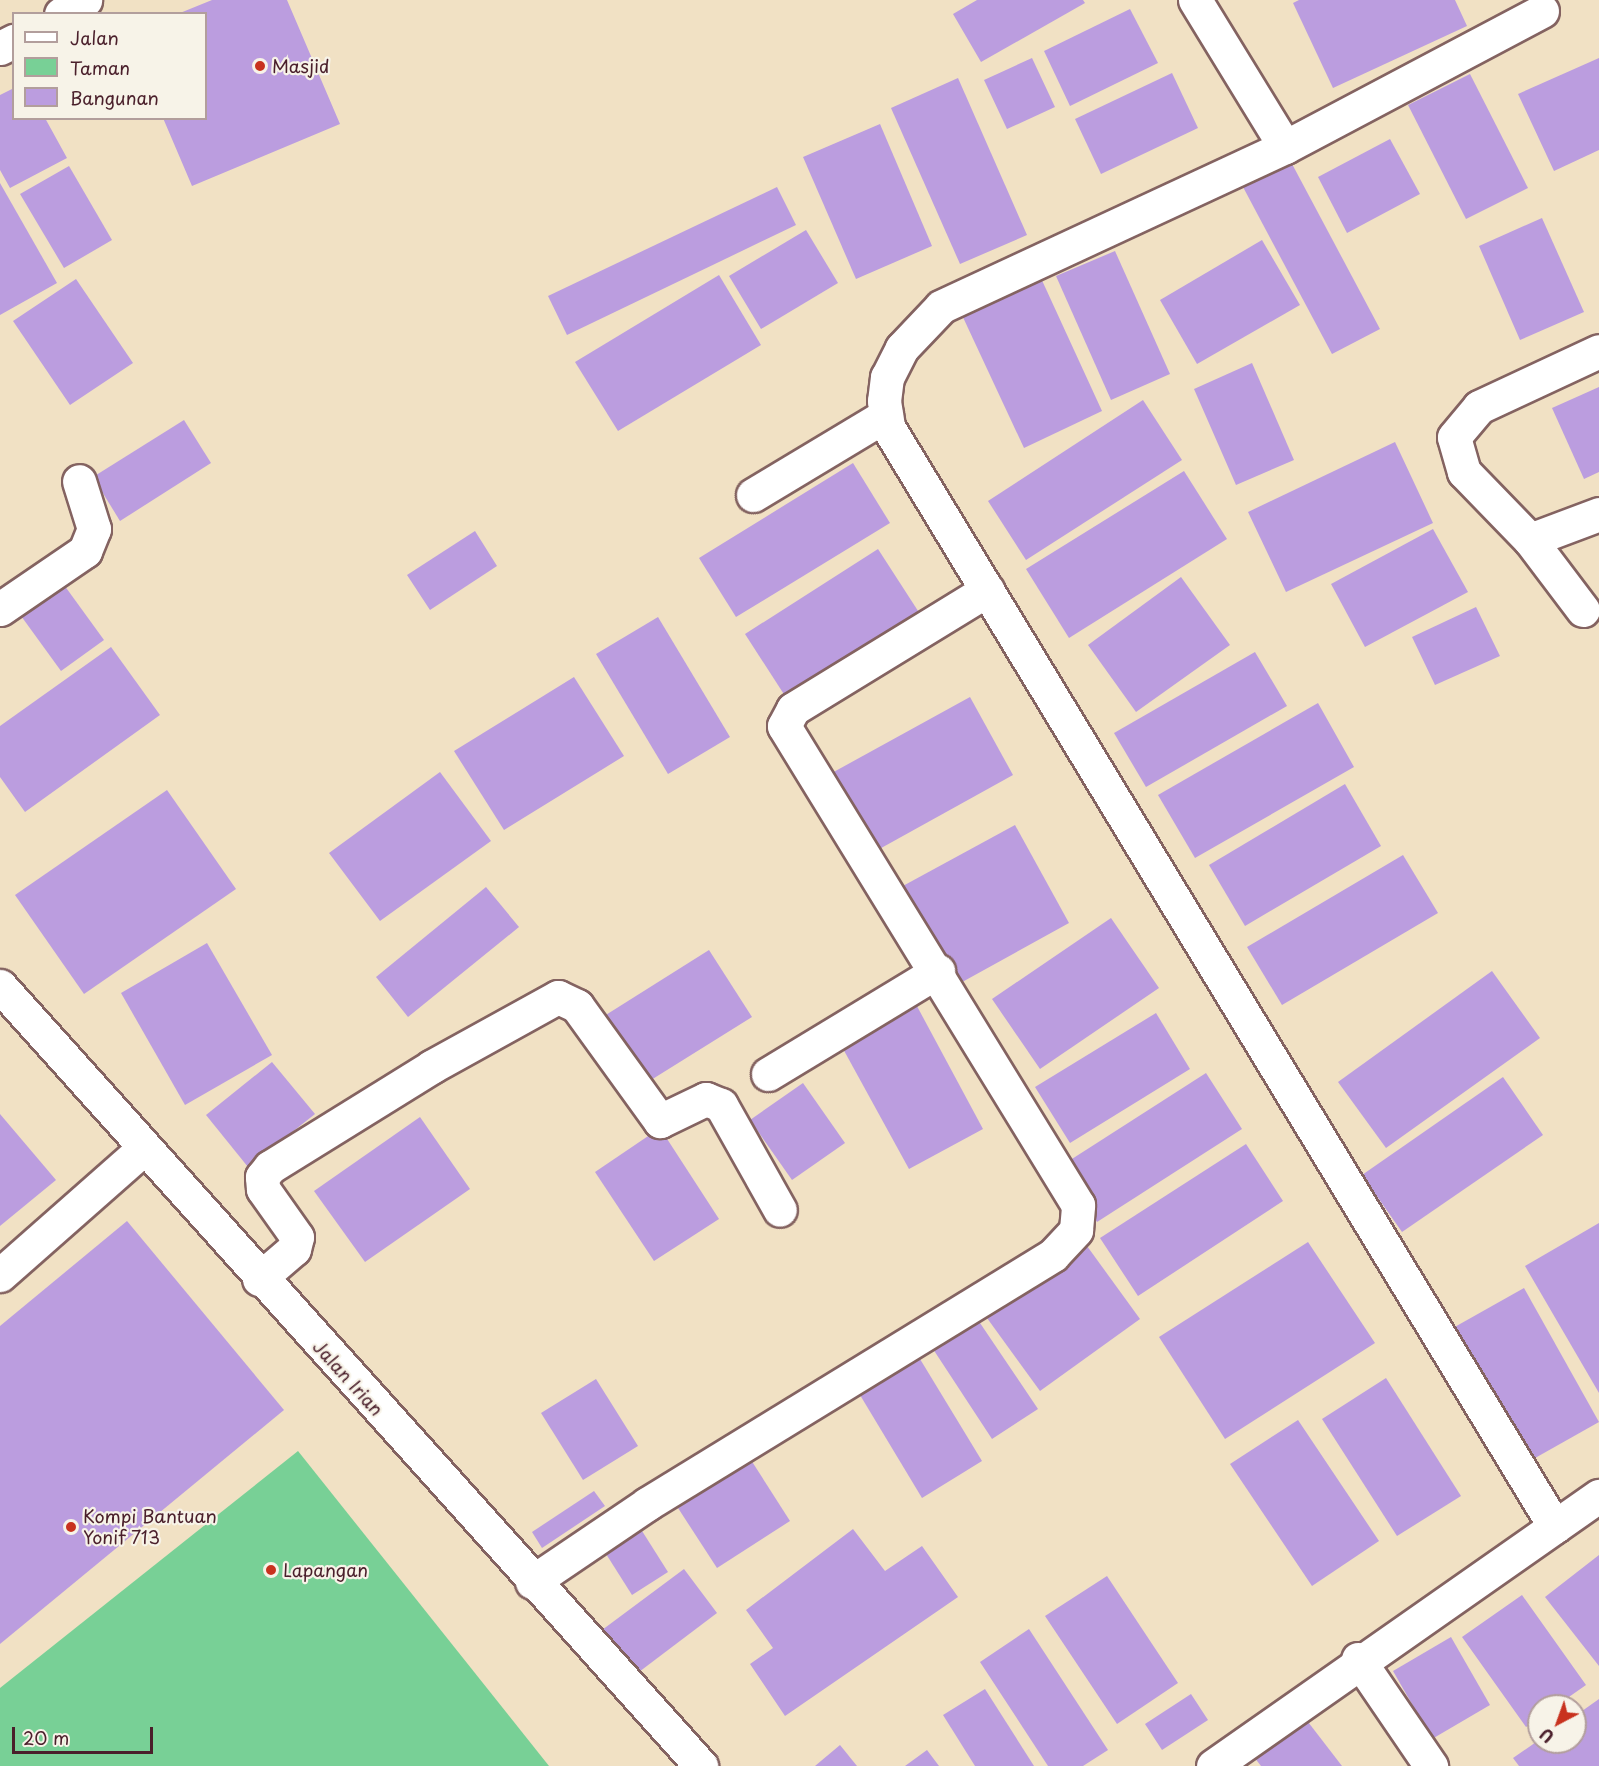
<!DOCTYPE html>
<style>
body{margin:0}
#map{position:relative;width:1599px;height:1766px;overflow:hidden;background:#f1e1c4;font-family:"Playpen Sans",sans-serif}
div>[style]{position:absolute}
[style*='--x']{left:calc(var(--x)*1px);top:calc(var(--y)*1px);width:calc(var(--w)*1px);rotate:calc(var(--a)*1deg)}
.green>*{inset:0;background:#78d096}
.building>*{inset:0;background:#bb9ddf}
.roads{filter:drop-shadow(2px 0 #846361) drop-shadow(-2px 0 #846361) drop-shadow(0 2px #846361) drop-shadow(0 -2px #846361)}
.minor>*{height:33px;margin:-16.5px;padding:0 16.5px;transform-origin:16.5px;border-radius:16.5px;background:#fff}
.tertiary>*{height:33px;margin:-16.5px;padding:0 16.5px;transform-origin:16.5px;border-radius:16.5px;background:#fff}
.dots>*{width:16px;height:16px;translate:-50% -50%;box-sizing:border-box;border:3px solid #f7f3e8;border-radius:50%}
span{translate:-50% -50%;white-space:nowrap;text-align:center;line-height:1.15;-webkit-text-stroke:4.5px #f7f3e8;paint-order:stroke}
.poi-label{font-size:18px;color:#4a1f2b}
.left{translate:0 -50%;text-align:left}
.street-label{font-size:18px;color:#4a1f2b}
.legend{position:absolute;left:12px;top:12px;width:195px;height:108px;box-sizing:border-box;background:#f7f3e8;border:2px solid #b29e9c;margin:0;padding:8px 10px;list-style:none;font-size:18px;color:#4a1f2b}
.legend li{display:flex;align-items:center;gap:12px;height:30px}
.legend b{width:30px;border:2px solid #b29e9c}
.north{position:absolute;left:1527px;top:1694px;width:60px;height:60px;box-sizing:border-box;background:#f7f3e8;border:2px solid #b29e9c;border-radius:50%;rotate:221deg;font-size:16px;font-weight:700;line-height:24px;text-align:center;color:#4a1f2b}
.north::after{content:'';display:block;margin:auto;width:21px;height:27px;background:#c8321e;clip-path:polygon(50% 0,100% 100%,50% 72%,0 100%)}
.scale{position:absolute;left:12px;top:1727px;width:141px;height:27px;box-sizing:border-box;border:3px solid #4a1f2b;border-top:0;padding-left:8px;font-size:18px;line-height:21px;white-space:nowrap;color:#4a1f2b;-webkit-text-stroke:4px #f7f3e8;paint-order:stroke}
</style>
<div id="map">
<div class="green">
<div style="clip-path:polygon(298px 1451px,549px 1766px,0 1766px,0 1688px)"></div>
</div>
<div class="building">
<div style="clip-path:polygon(212px 0,287px 0,340px 124px,192px 186px,163px 118px,206px 118px,206px 14px,180px 13px)"></div>
<div style="clip-path:polygon(977px 0,1083px 0,1085px 3px,981px 62px,953px 14px)"></div>
<div style="clip-path:polygon(1299px 0,1455px 0,1467px 26px,1333px 88px,1293px 3px)"></div>
<div style="clip-path:polygon(1130px 9px,1158px 63px,1070px 106px,1044px 51px)"></div>
<div style="clip-path:polygon(1032px 58px,1055px 107px,1007px 129px,984px 80px)"></div>
<div style="clip-path:polygon(1599px 58px,1599px 150px,1554px 171px,1518px 94px)"></div>
<div style="clip-path:polygon(1172px 73px,1198px 128px,1101px 174px,1075px 119px)"></div>
<div style="clip-path:polygon(1470px 74px,1528px 188px,1466px 219px,1408px 105px)"></div>
<div style="clip-path:polygon(958px 78px,1027px 235px,960px 264px,891px 108px)"></div>
<div style="clip-path:polygon(14px 88px,14px 118px,45px 118px,67px 158px,10px 188px,0 170px,0 95px)"></div>
<div style="clip-path:polygon(880px 124px,932px 246px,856px 279px,803px 157px)"></div>
<div style="clip-path:polygon(1390px 139px,1420px 194px,1347px 233px,1318px 177px)"></div>
<div style="clip-path:polygon(1291px 162px,1380px 329px,1332px 354px,1243px 187px)"></div>
<div style="clip-path:polygon(69px 166px,112px 240px,64px 268px,20px 194px)"></div>
<div style="clip-path:polygon(0 183px,57px 283px,0 315px)"></div>
<div style="clip-path:polygon(777px 187px,796px 225px,567px 335px,548px 296px)"></div>
<div style="clip-path:polygon(1542px 218px,1584px 312px,1520px 340px,1479px 246px)"></div>
<div style="clip-path:polygon(806px 230px,838px 283px,761px 329px,729px 276px)"></div>
<div style="clip-path:polygon(1262px 240px,1300px 305px,1197px 364px,1160px 300px)"></div>
<div style="clip-path:polygon(1115px 251px,1170px 374px,1111px 400px,1056px 276px)"></div>
<div style="clip-path:polygon(719px 275px,761px 345px,618px 431px,575px 362px)"></div>
<div style="clip-path:polygon(1040px 276px,1102px 411px,1024px 448px,961px 313px)"></div>
<div style="clip-path:polygon(76px 279px,133px 363px,70px 405px,13px 321px)"></div>
<div style="clip-path:polygon(1252px 363px,1294px 460px,1236px 485px,1194px 389px)"></div>
<div style="clip-path:polygon(1599px 387px,1599px 472px,1584px 479px,1552px 408px)"></div>
<div style="clip-path:polygon(1143px 400px,1182px 460px,1026px 560px,988px 501px)"></div>
<div style="clip-path:polygon(184px 420px,211px 463px,120px 521px,93px 477px)"></div>
<div style="clip-path:polygon(1395px 442px,1433px 523px,1286px 592px,1248px 512px)"></div>
<div style="clip-path:polygon(853px 463px,890px 523px,736px 617px,699px 558px)"></div>
<div style="clip-path:polygon(1184px 471px,1227px 539px,1069px 638px,1026px 569px)"></div>
<div style="clip-path:polygon(1433px 529px,1468px 592px,1365px 647px,1331px 584px)"></div>
<div style="clip-path:polygon(475px 531px,497px 566px,430px 610px,407px 575px)"></div>
<div style="clip-path:polygon(878px 549px,920px 614px,787px 699px,745px 634px)"></div>
<div style="clip-path:polygon(1181px 577px,1230px 645px,1136px 712px,1088px 645px)"></div>
<div style="clip-path:polygon(59px 578px,104px 640px,61px 671px,16px 609px)"></div>
<div style="clip-path:polygon(1476px 607px,1500px 656px,1435px 685px,1412px 637px)"></div>
<div style="clip-path:polygon(658px 617px,730px 737px,668px 774px,596px 654px)"></div>
<div style="clip-path:polygon(111px 647px,160px 715px,25px 812px,0 777px,0 726px)"></div>
<div style="clip-path:polygon(1255px 652px,1287px 706px,1146px 787px,1114px 733px)"></div>
<div style="clip-path:polygon(574px 677px,624px 756px,504px 830px,454px 751px)"></div>
<div style="clip-path:polygon(970px 697px,1013px 775px,874px 852px,830px 774px)"></div>
<div style="clip-path:polygon(1318px 703px,1354px 767px,1195px 858px,1158px 795px)"></div>
<div style="clip-path:polygon(440px 772px,491px 841px,380px 921px,329px 853px)"></div>
<div style="clip-path:polygon(1345px 784px,1381px 846px,1245px 926px,1209px 865px)"></div>
<div style="clip-path:polygon(167px 790px,236px 889px,84px 994px,15px 895px)"></div>
<div style="clip-path:polygon(1015px 825px,1069px 923px,955px 986px,901px 887px)"></div>
<div style="clip-path:polygon(1403px 855px,1438px 913px,1282px 1005px,1247px 947px)"></div>
<div style="clip-path:polygon(486px 887px,519px 927px,408px 1017px,376px 977px)"></div>
<div style="clip-path:polygon(1111px 918px,1159px 988px,1040px 1069px,992px 999px)"></div>
<div style="clip-path:polygon(207px 943px,272px 1055px,185px 1105px,121px 993px)"></div>
<div style="clip-path:polygon(709px 950px,752px 1017px,643px 1085px,601px 1018px)"></div>
<div style="clip-path:polygon(1492px 971px,1540px 1038px,1386px 1148px,1338px 1082px)"></div>
<div style="clip-path:polygon(911px 995px,983px 1129px,909px 1169px,836px 1036px)"></div>
<div style="clip-path:polygon(1156px 1013px,1190px 1069px,1070px 1143px,1035px 1087px)"></div>
<div style="clip-path:polygon(272px 1062px,315px 1114px,248px 1167px,206px 1115px)"></div>
<div style="clip-path:polygon(1206px 1073px,1242px 1129px,1097px 1222px,1061px 1166px)"></div>
<div style="clip-path:polygon(1503px 1077px,1543px 1135px,1402px 1232px,1362px 1175px)"></div>
<div style="clip-path:polygon(803px 1083px,845px 1143px,792px 1180px,750px 1120px)"></div>
<div style="clip-path:polygon(0 1114px,56px 1180px,0 1226px)"></div>
<div style="clip-path:polygon(420px 1117px,470px 1189px,365px 1262px,314px 1191px)"></div>
<div style="clip-path:polygon(660px 1128px,719px 1219px,654px 1261px,595px 1172px)"></div>
<div style="clip-path:polygon(1246px 1144px,1283px 1201px,1138px 1296px,1100px 1238px)"></div>
<div style="clip-path:polygon(127px 1221px,284px 1410px,0 1644px,0 1326px)"></div>
<div style="clip-path:polygon(1599px 1223px,1599px 1393px,1525px 1266px)"></div>
<div style="clip-path:polygon(1308px 1242px,1375px 1343px,1225px 1439px,1159px 1337px)"></div>
<div style="clip-path:polygon(1087px 1246px,1140px 1319px,1040px 1391px,987px 1318px)"></div>
<div style="clip-path:polygon(1524px 1288px,1599px 1422px,1521px 1466px,1444px 1333px)"></div>
<div style="clip-path:polygon(978px 1320px,1038px 1409px,992px 1439px,933px 1349px)"></div>
<div style="clip-path:polygon(920px 1359px,982px 1461px,922px 1498px,860px 1395px)"></div>
<div style="clip-path:polygon(1386px 1378px,1461px 1496px,1397px 1536px,1322px 1419px)"></div>
<div style="clip-path:polygon(596px 1379px,638px 1446px,583px 1480px,541px 1413px)"></div>
<div style="clip-path:polygon(1298px 1420px,1379px 1541px,1312px 1586px,1230px 1464px)"></div>
<div style="clip-path:polygon(751px 1460px,790px 1521px,717px 1568px,678px 1508px)"></div>
<div style="clip-path:polygon(594px 1491px,605px 1506px,542px 1548px,532px 1532px)"></div>
<div style="clip-path:polygon(637px 1523px,668px 1572px,632px 1595px,601px 1546px)"></div>
<div style="clip-path:polygon(853px 1529px,885px 1571px,922px 1546px,958px 1597px,785px 1716px,750px 1664px,773px 1648px,746px 1610px)"></div>
<div style="clip-path:polygon(1599px 1555px,1599px 1666px,1545px 1597px)"></div>
<div style="clip-path:polygon(684px 1569px,717px 1613px,631px 1678px,598px 1633px)"></div>
<div style="clip-path:polygon(1107px 1576px,1178px 1683px,1117px 1724px,1045px 1616px)"></div>
<div style="clip-path:polygon(1522px 1595px,1586px 1685px,1556px 1706px,1539px 1706px,1539px 1718px,1526px 1727px,1462px 1637px)"></div>
<div style="clip-path:polygon(1029px 1629px,1108px 1750px,1083px 1766px,1048px 1766px,980px 1662px)"></div>
<div style="clip-path:polygon(1451px 1637px,1490px 1705px,1432px 1739px,1393px 1671px)"></div>
<div style="clip-path:polygon(985px 1689px,1034px 1766px,975px 1766px,943px 1715px)"></div>
<div style="clip-path:polygon(1191px 1694px,1208px 1720px,1162px 1750px,1145px 1724px)"></div>
<div style="clip-path:polygon(1599px 1699px,1599px 1766px,1519px 1766px,1513px 1758px,1539px 1740px,1575px 1742px,1575px 1716px)"></div>
<div style="clip-path:polygon(1305px 1718px,1342px 1766px,1261px 1766px,1254px 1757px)"></div>
<div style="clip-path:polygon(840px 1745px,857px 1766px,815px 1766px)"></div>
<div style="clip-path:polygon(927px 1750px,939px 1766px,905px 1766px)"></div>
</div>
<div class="roads">
<div class="minor">
<div style="--x:1195;--y:0;--w:172;--a:58.5"></div>
<div style="--x:1542;--y:11;--w:291;--a:152.1"></div>
<div style="--x:1285;--y:147;--w:379;--a:155.1"></div>
<div style="--x:941;--y:307;--w:57;--a:133.6"></div>
<div style="--x:902;--y:348;--w:33;--a:117"></div>
<div style="--x:887;--y:377;--w:24;--a:97"></div>
<div style="--x:884;--y:401;--w:26;--a:81"></div>
<div style="--x:888;--y:427;--w:1286;--a:58.77"></div>
<div style="--x:61;--y:14;--w:28;--a:-30"></div>
<div style="--x:0;--y:48;--w:16;--a:-27"></div>
<div style="--x:753;--y:495;--w:155;--a:-31"></div>
<div style="--x:1530;--y:540;--w:74;--a:-20.6"></div>
<div style="--x:0;--y:609;--w:103;--a:-34.3"></div>
<div style="--x:85;--y:551;--w:24;--a:-68"></div>
<div style="--x:94;--y:529;--w:50;--a:-107.4"></div>
<div style="--x:1583;--y:610;--w:88;--a:-127.1"></div>
<div style="--x:1530;--y:540;--w:95;--a:-134.1"></div>
<div style="--x:1464;--y:472;--w:36;--a:-106"></div>
<div style="--x:1454;--y:437;--w:39;--a:-50"></div>
<div style="--x:1479;--y:407;--w:132;--a:-25"></div>
<div style="--x:768;--y:1074;--w:199;--a:-31.2"></div>
<div style="--x:0;--y:1275;--w:189;--a:-41.4"></div>
<div style="--x:259;--y:1279;--w:46;--a:-40.6"></div>
<div style="--x:294;--y:1249;--w:12;--a:-76"></div>
<div style="--x:297;--y:1237;--w:59;--a:-125.3"></div>
<div style="--x:263;--y:1189;--w:12;--a:-95"></div>
<div style="--x:262;--y:1177;--w:13;--a:-51"></div>
<div style="--x:270;--y:1167;--w:190;--a:-31.8"></div>
<div style="--x:431;--y:1067;--w:145;--a:-28.9"></div>
<div style="--x:558;--y:997;--w:21;--a:25"></div>
<div style="--x:577;--y:1006;--w:142;--a:54.2"></div>
<div style="--x:660;--y:1121;--w:51;--a:-25.6"></div>
<div style="--x:706;--y:1099;--w:16;--a:22"></div>
<div style="--x:721;--y:1105;--w:120;--a:60.7"></div>
<div style="--x:532;--y:1582;--w:139;--a:-34.1"></div>
<div style="--x:647;--y:1504;--w:476;--a:-31.5"></div>
<div style="--x:1053;--y:1255;--w:34;--a:-47"></div>
<div style="--x:1076;--y:1230;--w:25;--a:-85"></div>
<div style="--x:1078;--y:1205;--w:562;--a:-121.54"></div>
<div style="--x:784;--y:726;--w:19;--a:-62"></div>
<div style="--x:793;--y:709;--w:228;--a:-31.5"></div>
<div style="--x:1358;--y:1659;--w:130;--a:55.7"></div>
<div style="--x:1213;--y:1766;--w:471;--a:-35"></div>
</div>
<div class="tertiary">
<div style="--x:0;--y:986;--w:1049;--a:48.05"></div>
</div>
</div>
<div class="dots">
<div style="left:260px;top:66px;background:#c8321e"></div>
<div style="left:71px;top:1527px;background:#c8321e"></div>
<div style="left:271px;top:1570px;background:#c8321e"></div>
</div>
<div class="poi-label">
<span class="left" style="left:272px;top:66px">Masjid</span>
<span class="left" style="left:83px;top:1527px">Kompi Bantuan<br>Yonif 713</span>
<span class="left" style="left:283px;top:1570px">Lapangan</span>
</div>
<div class="street-label">
<span style="left:348px;top:1378px;rotate:48deg">Jalan Irian</span>
</div>
<ul class="legend">
<li><b style="height:8px;background:#fff"></b>Jalan</li>
<li><b style="height:16px;background:#78d096"></b>Taman</li>
<li><b style="height:16px;background:#bb9ddf"></b>Bangunan</li>
</ul>
<div class="north">U</div>
<div class="scale">20 m</div>
</div>
